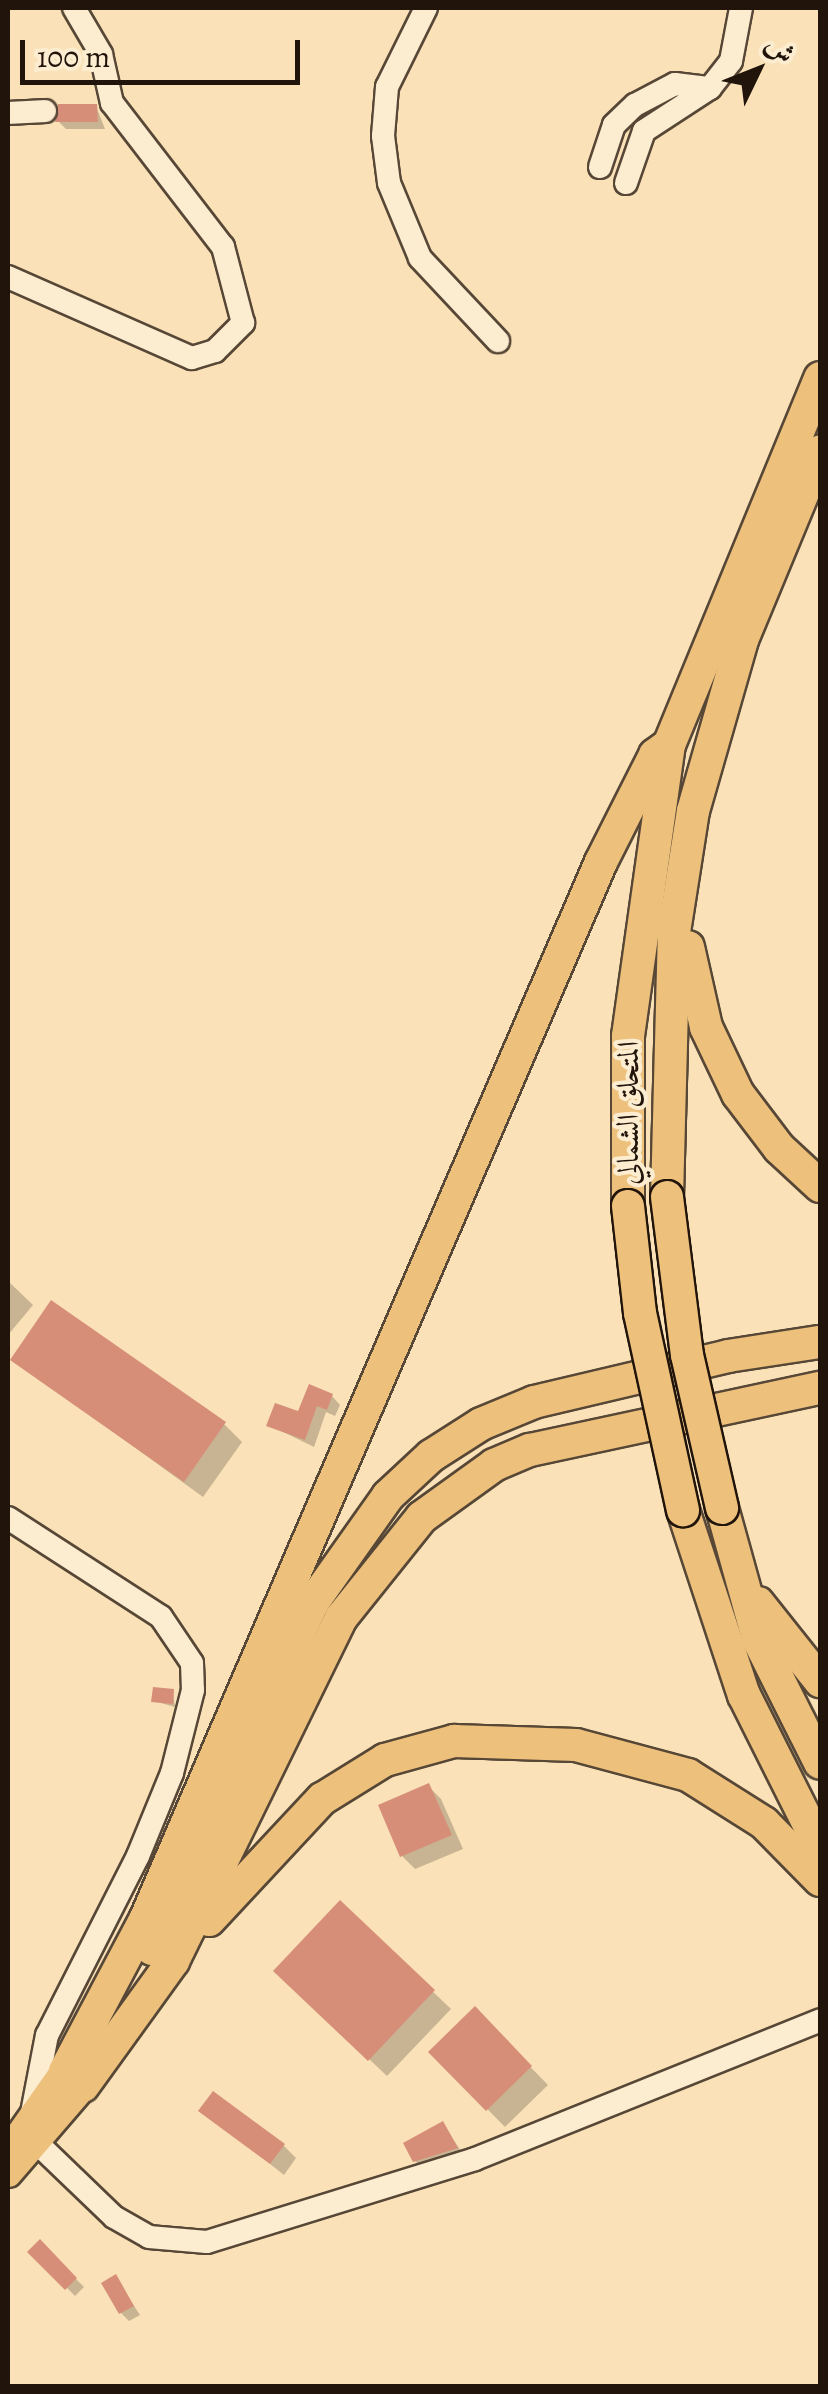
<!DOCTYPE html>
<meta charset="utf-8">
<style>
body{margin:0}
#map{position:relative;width:828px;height:2394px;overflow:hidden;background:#fae1b7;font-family:Alegreya,Amiri,serif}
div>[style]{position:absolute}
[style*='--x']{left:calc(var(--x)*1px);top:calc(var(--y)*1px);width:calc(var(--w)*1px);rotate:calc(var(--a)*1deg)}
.shadow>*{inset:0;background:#0003}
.building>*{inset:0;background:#d68e79}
.roads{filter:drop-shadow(2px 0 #574736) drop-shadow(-2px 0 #574736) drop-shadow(0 2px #574736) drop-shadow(0 -2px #574736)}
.minor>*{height:22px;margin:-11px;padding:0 11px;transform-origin:11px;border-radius:11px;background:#fcecd0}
.major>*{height:28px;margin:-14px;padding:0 14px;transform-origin:14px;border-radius:14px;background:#edc07c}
.highway>*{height:32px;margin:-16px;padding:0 16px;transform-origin:16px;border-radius:16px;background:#edc07c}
.bridges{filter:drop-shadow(2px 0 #21140b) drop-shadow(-2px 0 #21140b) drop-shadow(0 2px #21140b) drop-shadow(0 -2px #21140b)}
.highway-bridge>*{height:32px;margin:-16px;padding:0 16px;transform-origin:16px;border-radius:16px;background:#edc07c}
span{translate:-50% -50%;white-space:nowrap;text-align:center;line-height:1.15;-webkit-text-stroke:8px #fcecd0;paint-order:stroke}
.street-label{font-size:30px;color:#21140b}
.frame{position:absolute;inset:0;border:10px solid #21140b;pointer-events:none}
.north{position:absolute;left:708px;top:20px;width:100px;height:100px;-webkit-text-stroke:8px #fcecd0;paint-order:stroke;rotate:47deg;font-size:28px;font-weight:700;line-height:40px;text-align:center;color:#21140b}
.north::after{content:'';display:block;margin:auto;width:35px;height:45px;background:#21140b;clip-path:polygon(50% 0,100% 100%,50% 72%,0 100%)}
.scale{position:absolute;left:20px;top:40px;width:280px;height:45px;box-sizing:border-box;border:5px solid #21140b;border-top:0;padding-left:12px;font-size:30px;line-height:35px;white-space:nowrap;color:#21140b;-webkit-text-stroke:8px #fcecd0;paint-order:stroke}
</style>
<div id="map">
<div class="shadow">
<div style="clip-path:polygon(96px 106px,105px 129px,66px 129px,58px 121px)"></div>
<div style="clip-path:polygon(8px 1281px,33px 1305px,8px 1335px)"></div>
<div style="clip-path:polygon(13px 1359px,224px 1424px,242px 1442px,203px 1497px)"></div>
<div style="clip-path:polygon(332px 1396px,340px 1405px,335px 1416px,326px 1412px,314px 1447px,269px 1425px)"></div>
<div style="clip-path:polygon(173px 1691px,175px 1707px,154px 1701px)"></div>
<div style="clip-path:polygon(428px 1786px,441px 1799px,463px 1849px,415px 1869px,402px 1856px)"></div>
<div style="clip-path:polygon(340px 1903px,451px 2009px,387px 2076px,294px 1988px)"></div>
<div style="clip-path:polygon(475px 2010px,548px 2085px,505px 2127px,431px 2052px)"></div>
<div style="clip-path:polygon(202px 2110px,283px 2145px,296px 2158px,284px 2175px)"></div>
<div style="clip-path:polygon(443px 2124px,465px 2157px,424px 2170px,415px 2161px)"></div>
<div style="clip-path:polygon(40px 2243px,84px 2287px,75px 2296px,31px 2252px)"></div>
<div style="clip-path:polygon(115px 2277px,140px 2315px,129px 2321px,121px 2313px)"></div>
</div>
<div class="building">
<div style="clip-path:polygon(58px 104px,97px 104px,98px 122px,55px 122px)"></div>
<div style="clip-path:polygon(51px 1300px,226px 1422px,184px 1482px,10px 1360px)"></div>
<div style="clip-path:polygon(309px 1384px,333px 1394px,327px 1410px,317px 1406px,305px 1440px,266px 1426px,275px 1403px,298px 1411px)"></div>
<div style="clip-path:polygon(153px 1687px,174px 1689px,173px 1704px,151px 1702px)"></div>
<div style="clip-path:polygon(429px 1783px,452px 1835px,400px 1857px,378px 1805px)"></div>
<div style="clip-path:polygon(340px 1900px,435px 1990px,368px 2061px,273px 1971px)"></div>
<div style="clip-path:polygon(475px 2006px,532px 2066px,486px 2111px,428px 2052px)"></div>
<div style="clip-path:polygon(213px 2091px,285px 2144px,270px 2164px,198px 2111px)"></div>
<div style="clip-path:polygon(443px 2121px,458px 2148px,413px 2162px,403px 2143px)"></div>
<div style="clip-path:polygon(40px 2239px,77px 2278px,65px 2290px,27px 2252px)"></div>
<div style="clip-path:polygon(116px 2274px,134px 2306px,119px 2314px,101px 2283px)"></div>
</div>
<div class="roads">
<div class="minor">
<div style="--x:426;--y:8;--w:88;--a:116.3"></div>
<div style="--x:387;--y:87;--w:49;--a:94.7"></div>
<div style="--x:383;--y:136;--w:47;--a:82.7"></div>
<div style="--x:389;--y:183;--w:81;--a:67.5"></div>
<div style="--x:420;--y:258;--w:114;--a:46.8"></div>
<div style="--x:8;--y:113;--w:37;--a:-3"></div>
<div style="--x:600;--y:167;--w:44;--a:-71.6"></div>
<div style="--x:614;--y:125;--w:29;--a:-44"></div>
<div style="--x:635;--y:105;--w:45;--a:-27.7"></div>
<div style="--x:675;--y:84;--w:35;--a:7"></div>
<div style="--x:626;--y:183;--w:55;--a:-70.9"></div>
<div style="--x:644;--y:131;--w:79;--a:-33.1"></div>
<div style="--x:710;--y:88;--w:34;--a:-52"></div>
<div style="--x:731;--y:61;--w:54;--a:-79.3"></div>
<div style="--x:8;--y:277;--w:201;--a:23.8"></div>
<div style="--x:192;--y:358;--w:24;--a:-17"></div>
<div style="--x:215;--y:351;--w:40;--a:-45"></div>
<div style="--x:243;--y:323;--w:79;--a:-104.7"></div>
<div style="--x:223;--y:247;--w:182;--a:-127.6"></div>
<div style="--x:112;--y:103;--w:50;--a:-102.7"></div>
<div style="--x:101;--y:54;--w:53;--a:-120.4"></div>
<div style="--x:8;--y:1518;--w:182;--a:32.9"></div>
<div style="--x:161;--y:1617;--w:55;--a:56"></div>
<div style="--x:192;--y:1663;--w:27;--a:88"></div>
<div style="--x:193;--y:1690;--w:86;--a:104.2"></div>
<div style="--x:172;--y:1773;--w:90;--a:112.3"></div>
<div style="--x:138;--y:1856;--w:201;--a:116.9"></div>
<div style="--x:47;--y:2035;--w:85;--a:100.9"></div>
<div style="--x:37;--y:2143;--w:107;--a:43.9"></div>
<div style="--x:114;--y:2217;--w:40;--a:29.7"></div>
<div style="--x:149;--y:2237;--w:58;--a:4.9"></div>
<div style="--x:207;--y:2242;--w:281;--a:-17.2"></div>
<div style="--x:475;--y:2159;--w:372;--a:-21.9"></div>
</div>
<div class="major">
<div style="--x:8;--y:2152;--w:99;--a:-54.9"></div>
<div style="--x:8;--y:2173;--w:115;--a:-49.2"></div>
</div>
<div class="highway">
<div style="--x:688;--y:947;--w:82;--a:77.3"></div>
<div style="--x:706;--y:1027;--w:74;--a:64.5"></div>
<div style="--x:738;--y:1094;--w:68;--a:52.8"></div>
<div style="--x:779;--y:1148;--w:56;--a:42.8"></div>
<div style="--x:667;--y:1197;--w:265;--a:-88.5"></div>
<div style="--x:674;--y:932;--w:122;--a:-81.1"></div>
<div style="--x:693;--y:811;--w:178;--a:-74"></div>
<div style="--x:742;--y:640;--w:204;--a:-67.5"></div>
<div style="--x:628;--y:1206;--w:170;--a:-90"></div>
<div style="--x:628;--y:1036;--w:294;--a:-82"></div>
<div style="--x:669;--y:745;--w:397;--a:-67.6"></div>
<div style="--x:722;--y:1508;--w:138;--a:74.5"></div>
<div style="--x:759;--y:1641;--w:136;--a:63.4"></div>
<div style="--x:683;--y:1510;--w:195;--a:71.8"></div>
<div style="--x:744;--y:1695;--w:170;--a:63.4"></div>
<div style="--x:758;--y:1603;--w:100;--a:51.5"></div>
<div style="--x:209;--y:1920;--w:166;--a:-47"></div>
<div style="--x:322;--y:1799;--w:74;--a:-31.8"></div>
<div style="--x:385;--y:1760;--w:72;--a:-15.4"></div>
<div style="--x:454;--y:1741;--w:122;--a:1.9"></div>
<div style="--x:576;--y:1745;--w:116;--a:15"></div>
<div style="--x:688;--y:1775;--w:90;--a:32.3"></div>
<div style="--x:764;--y:1823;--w:80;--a:45.5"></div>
<div style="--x:152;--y:1949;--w:383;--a:-65.1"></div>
<div style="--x:313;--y:1602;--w:130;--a:-54.7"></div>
<div style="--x:388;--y:1496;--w:59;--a:-42.9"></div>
<div style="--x:431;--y:1456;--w:59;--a:-32.6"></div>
<div style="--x:481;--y:1424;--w:57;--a:-22.5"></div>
<div style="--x:534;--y:1402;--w:199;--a:-13.3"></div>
<div style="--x:728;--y:1356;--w:93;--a:-8.7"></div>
<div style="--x:65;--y:2071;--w:173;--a:-62.1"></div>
<div style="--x:146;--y:1918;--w:1150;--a:-66.69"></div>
<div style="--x:601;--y:862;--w:120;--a:-63.2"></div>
<div style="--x:655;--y:755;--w:17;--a:-36"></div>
<div style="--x:83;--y:2086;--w:154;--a:-54.2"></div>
<div style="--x:173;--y:1961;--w:382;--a:-63.9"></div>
<div style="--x:341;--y:1618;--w:129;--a:-51.3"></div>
<div style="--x:422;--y:1517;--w:89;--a:-35.8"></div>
<div style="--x:494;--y:1465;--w:39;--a:-23"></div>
<div style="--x:530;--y:1450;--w:297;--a:-12.1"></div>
</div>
</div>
<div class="bridges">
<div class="highway-bridge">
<div style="--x:667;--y:1197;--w:159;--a:82.8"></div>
<div style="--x:687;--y:1355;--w:157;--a:77.1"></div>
<div style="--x:628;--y:1206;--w:108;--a:83.6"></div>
<div style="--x:640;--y:1313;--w:202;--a:77.7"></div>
</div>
</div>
<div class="street-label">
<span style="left:628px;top:1113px;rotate:-90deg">المتحلق الشمالي</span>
</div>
<div class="frame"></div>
<div class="north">ش</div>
<div class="scale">100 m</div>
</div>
